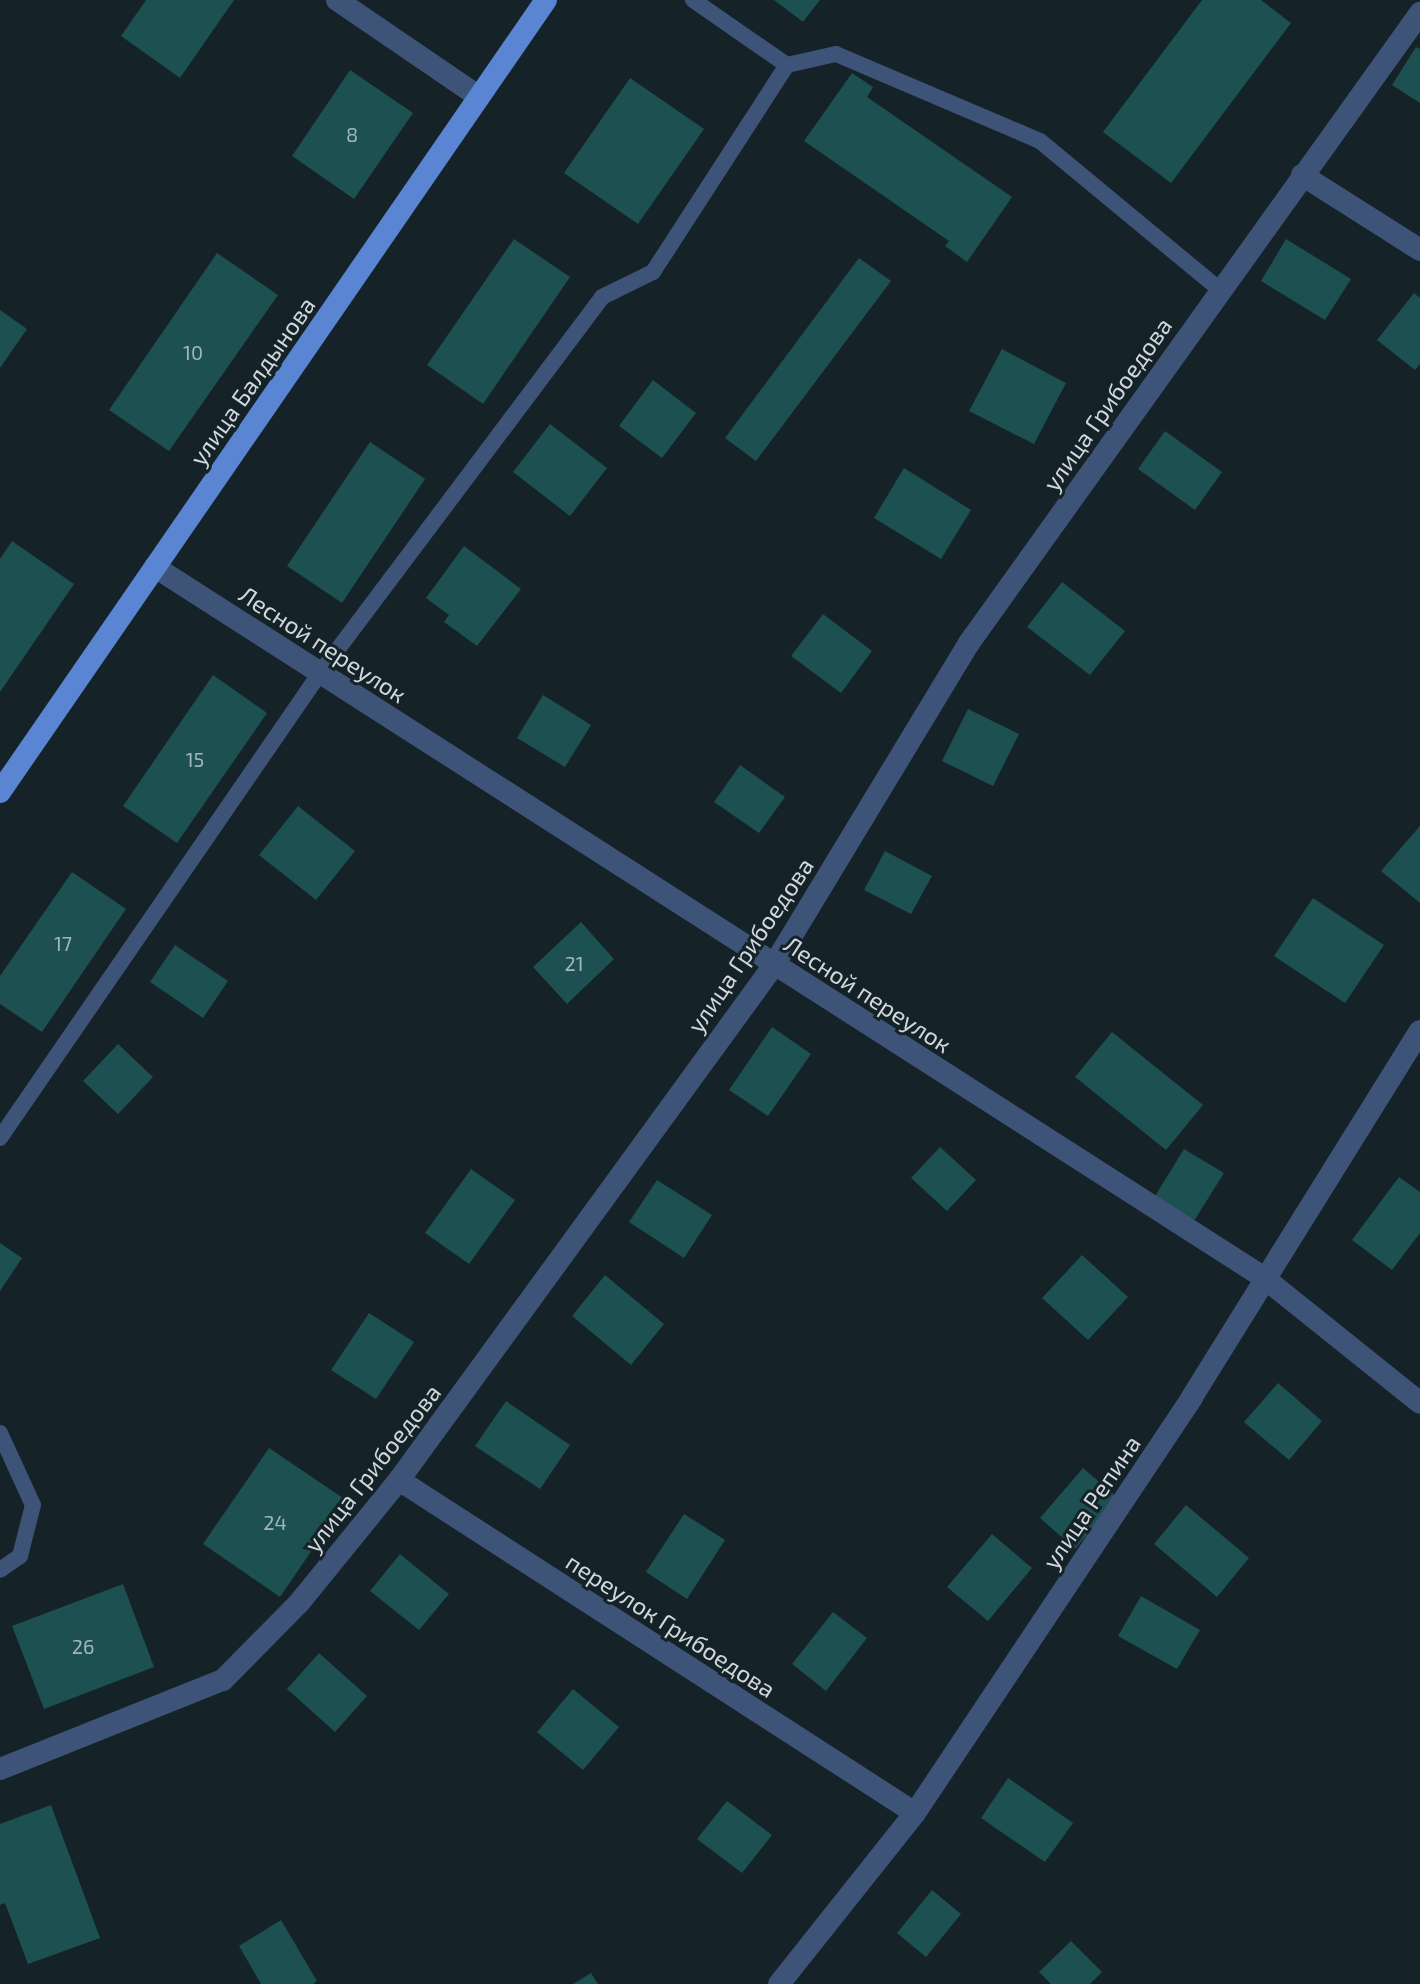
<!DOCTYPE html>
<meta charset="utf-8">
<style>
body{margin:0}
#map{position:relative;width:1420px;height:1984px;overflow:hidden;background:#152228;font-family:"Exo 2",sans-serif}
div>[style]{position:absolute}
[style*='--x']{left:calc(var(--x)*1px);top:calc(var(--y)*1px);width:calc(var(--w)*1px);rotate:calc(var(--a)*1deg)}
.building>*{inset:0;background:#1d5051}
.service>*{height:16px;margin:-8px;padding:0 8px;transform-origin:8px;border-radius:8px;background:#3e5378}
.minor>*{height:22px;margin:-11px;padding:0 11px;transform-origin:11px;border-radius:11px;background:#3e5378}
.primary>*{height:22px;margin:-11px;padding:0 11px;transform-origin:11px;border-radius:11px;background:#5a85d2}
span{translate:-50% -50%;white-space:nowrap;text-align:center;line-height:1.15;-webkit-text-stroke:6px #152228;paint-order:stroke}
.number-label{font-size:20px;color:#a3b6b9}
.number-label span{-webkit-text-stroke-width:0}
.street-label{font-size:24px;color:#d0d8dc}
</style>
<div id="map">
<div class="building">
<div style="clip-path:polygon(146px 0,234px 0,180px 78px,121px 36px)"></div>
<div style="clip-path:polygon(774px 0,820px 0,803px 22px)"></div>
<div style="clip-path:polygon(1202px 0,1261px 0,1291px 23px,1171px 183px,1103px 132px)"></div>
<div style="clip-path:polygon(1416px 47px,1420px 49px,1420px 103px,1392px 85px)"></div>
<div style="clip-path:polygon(350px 70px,413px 113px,354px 199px,292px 156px)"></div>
<div style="clip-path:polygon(852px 73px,873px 87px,867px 97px,1012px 197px,967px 262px,945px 246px,949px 241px,804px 141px)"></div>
<div style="clip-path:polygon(630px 78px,704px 129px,638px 224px,564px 173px)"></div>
<div style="clip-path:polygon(514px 239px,570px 277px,483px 404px,427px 365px)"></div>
<div style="clip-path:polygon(1286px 239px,1351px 279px,1325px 320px,1261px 281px)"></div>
<div style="clip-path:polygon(217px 253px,278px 295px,169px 451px,109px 410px)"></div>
<div style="clip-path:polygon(859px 258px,891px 281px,756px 461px,725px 438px)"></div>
<div style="clip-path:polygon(1414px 293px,1420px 298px,1420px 364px,1415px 370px,1377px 340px)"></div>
<div style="clip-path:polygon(0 310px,27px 329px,0 368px)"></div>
<div style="clip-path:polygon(1002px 349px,1066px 383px,1034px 444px,969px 411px)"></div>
<div style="clip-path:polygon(653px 380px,696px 413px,662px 458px,619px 426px)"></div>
<div style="clip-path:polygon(550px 424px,607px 468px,570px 516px,513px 472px)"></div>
<div style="clip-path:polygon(1165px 431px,1222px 472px,1195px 510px,1138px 469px)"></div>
<div style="clip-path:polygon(370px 442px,425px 479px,342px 603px,287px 566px)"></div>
<div style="clip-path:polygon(904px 468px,971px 510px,941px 559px,874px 518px)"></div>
<div style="clip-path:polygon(12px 541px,74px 584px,0 692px,0 559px)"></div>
<div style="clip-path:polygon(464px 546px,521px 589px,477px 646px,444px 622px,449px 615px,426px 598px)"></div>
<div style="clip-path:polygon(1062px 582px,1125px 631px,1090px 675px,1027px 627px)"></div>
<div style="clip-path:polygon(823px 614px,872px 651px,841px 693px,791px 656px)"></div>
<div style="clip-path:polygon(213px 675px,267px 713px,177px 843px,123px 806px)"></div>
<div style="clip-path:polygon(543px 695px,591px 725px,565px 767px,517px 738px)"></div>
<div style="clip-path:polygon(968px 709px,1019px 734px,993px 786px,942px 761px)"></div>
<div style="clip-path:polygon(740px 765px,785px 797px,759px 833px,714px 802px)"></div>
<div style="clip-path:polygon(298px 806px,355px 851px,316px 900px,259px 855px)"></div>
<div style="clip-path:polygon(1420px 826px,1420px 903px,1381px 871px)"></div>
<div style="clip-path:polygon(885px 851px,932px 876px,911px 914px,864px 890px)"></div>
<div style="clip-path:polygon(72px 872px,126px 909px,42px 1032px,0 1004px,0 976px)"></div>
<div style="clip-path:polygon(1313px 898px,1384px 945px,1345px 1003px,1274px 956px)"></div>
<div style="clip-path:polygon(581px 922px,614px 959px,567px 1004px,533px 967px)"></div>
<div style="clip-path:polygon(175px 945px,228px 981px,203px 1018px,150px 982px)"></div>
<div style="clip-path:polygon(772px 1027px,811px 1054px,768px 1116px,729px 1090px)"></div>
<div style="clip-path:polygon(1112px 1032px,1203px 1105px,1166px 1150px,1075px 1077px)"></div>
<div style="clip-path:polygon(118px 1044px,153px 1077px,118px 1114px,83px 1081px)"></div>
<div style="clip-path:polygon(940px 1147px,976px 1180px,947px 1211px,911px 1178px)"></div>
<div style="clip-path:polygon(1184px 1149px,1224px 1173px,1194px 1221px,1155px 1196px)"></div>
<div style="clip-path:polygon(471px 1169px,515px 1200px,469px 1264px,425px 1233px)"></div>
<div style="clip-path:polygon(1399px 1177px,1420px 1192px,1420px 1233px,1392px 1270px,1352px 1240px)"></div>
<div style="clip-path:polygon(657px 1180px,712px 1215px,684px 1258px,629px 1222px)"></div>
<div style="clip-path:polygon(0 1243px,22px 1258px,0 1291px)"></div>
<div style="clip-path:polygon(1082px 1255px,1128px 1297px,1088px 1340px,1042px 1298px)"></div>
<div style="clip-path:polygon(605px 1275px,664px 1324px,631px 1365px,572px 1316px)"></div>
<div style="clip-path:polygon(369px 1313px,414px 1342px,376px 1399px,331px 1370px)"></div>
<div style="clip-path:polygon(1278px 1383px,1322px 1421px,1289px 1460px,1244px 1422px)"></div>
<div style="clip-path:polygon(506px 1401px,570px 1445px,540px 1489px,475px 1446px)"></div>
<div style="clip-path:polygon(269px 1448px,346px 1500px,280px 1597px,203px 1544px)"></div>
<div style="clip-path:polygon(1083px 1468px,1118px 1498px,1075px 1549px,1040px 1518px)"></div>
<div style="clip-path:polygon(1186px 1505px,1249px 1558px,1217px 1597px,1154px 1544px)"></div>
<div style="clip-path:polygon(684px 1514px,725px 1540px,687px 1599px,646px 1572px)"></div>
<div style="clip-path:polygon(992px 1534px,1032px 1568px,988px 1621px,947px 1587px)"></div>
<div style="clip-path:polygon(400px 1554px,449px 1594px,419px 1630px,370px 1591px)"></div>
<div style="clip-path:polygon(123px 1584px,154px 1667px,44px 1709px,12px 1626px)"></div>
<div style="clip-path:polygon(1141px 1596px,1200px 1630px,1177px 1669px,1118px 1636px)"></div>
<div style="clip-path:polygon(833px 1612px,867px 1638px,826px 1691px,792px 1664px)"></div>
<div style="clip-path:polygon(319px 1653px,367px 1696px,335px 1732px,287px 1689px)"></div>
<div style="clip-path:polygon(573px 1689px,619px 1727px,583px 1770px,537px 1732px)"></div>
<div style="clip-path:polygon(1008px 1778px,1073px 1823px,1045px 1862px,981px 1818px)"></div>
<div style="clip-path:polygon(727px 1801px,772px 1835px,742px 1873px,697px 1839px)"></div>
<div style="clip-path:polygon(51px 1805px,100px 1938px,28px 1964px,5px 1903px,0 1905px,0 1824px)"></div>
<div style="clip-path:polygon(932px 1890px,961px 1914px,926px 1957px,897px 1933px)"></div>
<div style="clip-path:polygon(281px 1920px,317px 1981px,313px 1984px,261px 1984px,239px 1946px)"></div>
<div style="clip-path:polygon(1071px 1941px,1102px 1972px,1090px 1984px,1051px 1984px,1039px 1972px)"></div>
<div style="clip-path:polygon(591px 1973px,598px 1984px,573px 1984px)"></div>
</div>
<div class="service">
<div style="--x:693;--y:0;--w:114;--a:34.7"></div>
<div style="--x:787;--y:65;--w:50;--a:-12.7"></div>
<div style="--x:836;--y:54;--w:222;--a:23.1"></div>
<div style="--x:1040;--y:141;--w:234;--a:39.6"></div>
<div style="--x:0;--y:1138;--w:564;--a:-55.47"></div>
<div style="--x:320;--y:673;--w:470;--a:-53.1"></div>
<div style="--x:602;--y:297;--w:57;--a:-26.1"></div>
<div style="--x:653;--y:272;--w:247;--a:-57.1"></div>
<div style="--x:0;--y:1433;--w:79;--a:65.4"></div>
<div style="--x:33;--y:1505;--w:53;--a:104.3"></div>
<div style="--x:20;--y:1556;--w:24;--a:145"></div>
</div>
<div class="minor">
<div style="--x:337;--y:0;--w:172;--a:34.3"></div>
<div style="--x:1302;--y:175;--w:140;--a:32.4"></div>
<div style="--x:155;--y:567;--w:1316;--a:32.65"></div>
<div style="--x:1263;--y:1277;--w:201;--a:38.7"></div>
<div style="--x:399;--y:1480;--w:614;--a:32.84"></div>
<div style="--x:0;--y:1769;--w:240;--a:-21.8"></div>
<div style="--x:223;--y:1680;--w:108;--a:-45.4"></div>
<div style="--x:299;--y:1603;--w:159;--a:-50.9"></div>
<div style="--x:399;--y:1480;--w:637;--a:-53.94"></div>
<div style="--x:774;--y:965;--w:376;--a:-58.8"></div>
<div style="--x:969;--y:643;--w:775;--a:-54.4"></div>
<div style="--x:779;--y:1984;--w:218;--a:-51.5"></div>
<div style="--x:915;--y:1813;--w:500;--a:-56.3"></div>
<div style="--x:1192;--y:1397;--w:431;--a:-58.1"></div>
</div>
<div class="primary">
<div style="--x:0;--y:792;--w:962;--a:-55.42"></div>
</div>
<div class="number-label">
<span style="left:352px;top:134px">8</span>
<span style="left:193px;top:352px">10</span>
<span style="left:195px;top:759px">15</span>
<span style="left:63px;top:943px">17</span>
<span style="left:574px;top:963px">21</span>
<span style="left:275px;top:1522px">24</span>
<span style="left:83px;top:1646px">26</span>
</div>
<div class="street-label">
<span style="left:252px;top:381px;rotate:-55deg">улица Балдынова</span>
<span style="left:1107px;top:404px;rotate:-55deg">улица Грибоедова</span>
<span style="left:323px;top:644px;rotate:33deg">Лесной переулок</span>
<span style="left:750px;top:945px;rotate:-56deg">улица Грибоедова</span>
<span style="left:868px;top:994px;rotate:33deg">Лесной переулок</span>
<span style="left:372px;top:1468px;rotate:-52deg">улица Грибоедова</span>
<span style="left:1091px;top:1502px;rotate:-56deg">улица Репина</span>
<span style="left:671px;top:1625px;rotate:33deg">переулок Грибоедова</span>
</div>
</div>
